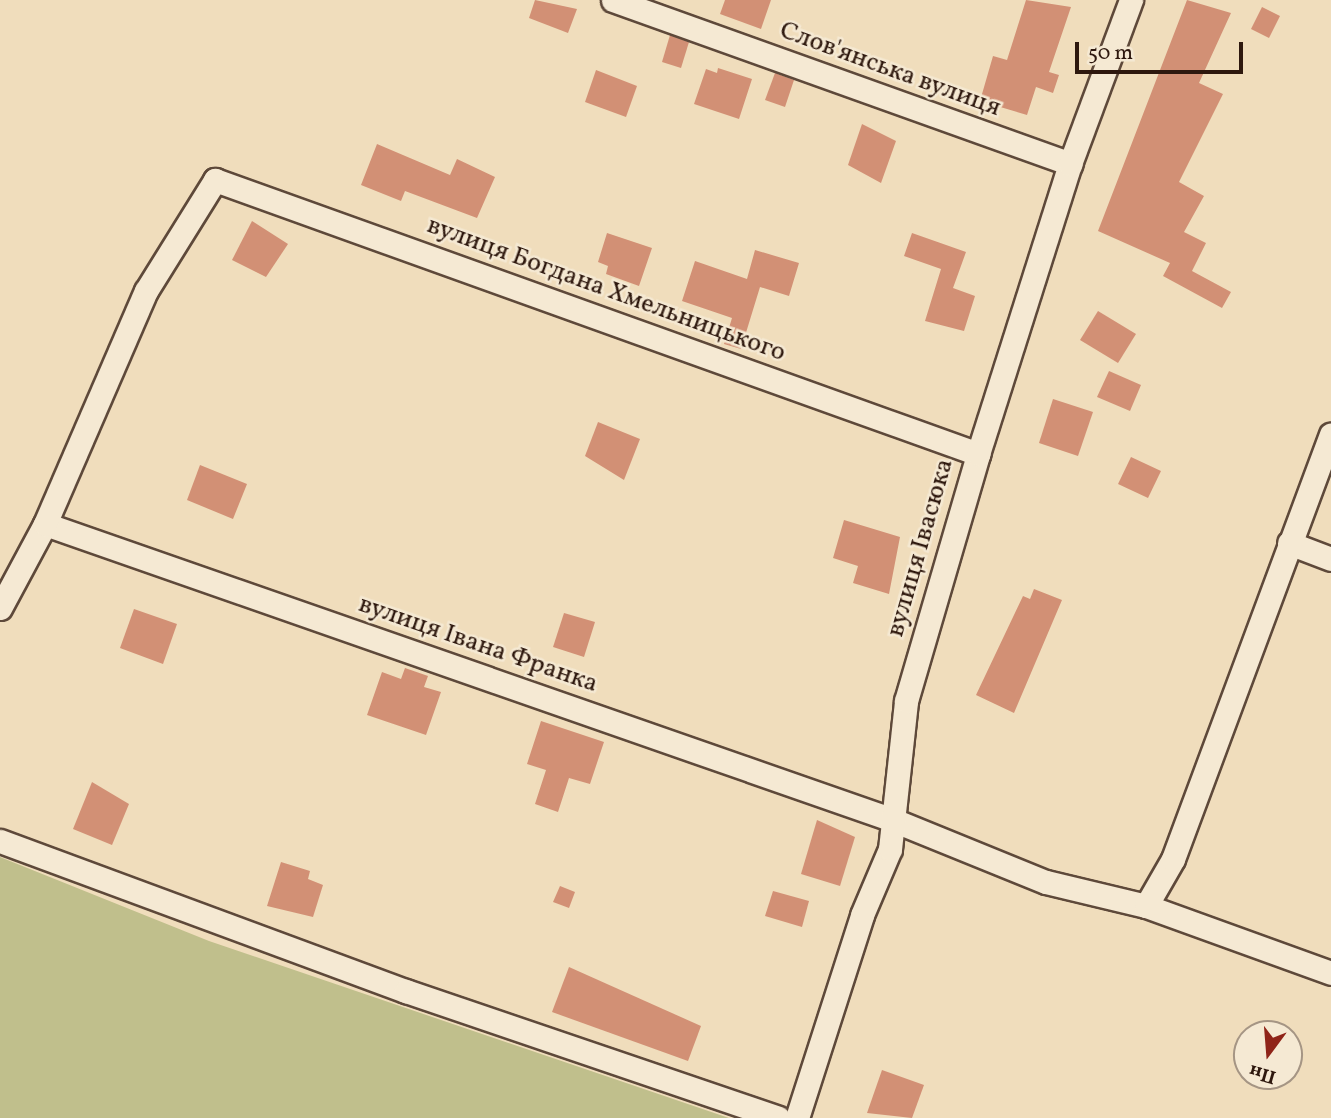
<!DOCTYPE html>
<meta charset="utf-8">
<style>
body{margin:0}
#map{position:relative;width:1331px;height:1118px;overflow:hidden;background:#f0ddbc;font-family:Vollkorn,serif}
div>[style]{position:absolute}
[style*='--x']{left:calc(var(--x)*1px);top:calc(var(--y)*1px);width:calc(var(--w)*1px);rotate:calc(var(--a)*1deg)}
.green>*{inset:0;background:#c0bf8c}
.building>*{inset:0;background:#d29075}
.roads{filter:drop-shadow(2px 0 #5e493a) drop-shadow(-2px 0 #5e493a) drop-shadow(0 2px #5e493a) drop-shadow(0 -2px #5e493a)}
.minor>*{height:23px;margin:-11.5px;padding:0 11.5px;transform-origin:11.5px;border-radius:11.5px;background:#f5e9d3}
span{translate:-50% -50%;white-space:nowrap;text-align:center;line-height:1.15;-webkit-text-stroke:5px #f5e9d3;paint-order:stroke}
.street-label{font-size:26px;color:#2e180e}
.north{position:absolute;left:1233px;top:1020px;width:70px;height:70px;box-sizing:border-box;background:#f5e9d3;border:2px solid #a59584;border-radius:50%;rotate:196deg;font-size:19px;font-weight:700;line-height:28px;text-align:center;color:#2e180e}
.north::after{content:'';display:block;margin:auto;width:24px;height:32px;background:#8f2418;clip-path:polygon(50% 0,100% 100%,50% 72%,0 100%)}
.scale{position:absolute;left:1075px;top:42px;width:168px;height:32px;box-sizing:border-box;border:4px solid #2e180e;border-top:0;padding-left:9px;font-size:21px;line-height:24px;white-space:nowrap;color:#2e180e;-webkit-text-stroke:5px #f5e9d3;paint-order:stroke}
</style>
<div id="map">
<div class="green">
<div style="clip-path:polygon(0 857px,209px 941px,729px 1118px,0 1118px)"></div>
</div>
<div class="building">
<div style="clip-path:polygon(535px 0,577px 9px,568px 33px,529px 18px)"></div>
<div style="clip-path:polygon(725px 0,771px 0,761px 29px,720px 14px)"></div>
<div style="clip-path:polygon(1026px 0,1071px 7px,1049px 72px,1059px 75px,1053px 93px,1036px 87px,1027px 115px,980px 101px,993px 56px,1007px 60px)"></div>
<div style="clip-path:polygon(1187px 0,1231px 13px,1199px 83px,1223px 94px,1179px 182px,1204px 196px,1184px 232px,1206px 243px,1192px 271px,1231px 292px,1222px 308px,1163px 276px,1170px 263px,1098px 231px)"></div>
<div style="clip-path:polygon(1262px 7px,1280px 16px,1269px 38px,1251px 29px)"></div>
<div style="clip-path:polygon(670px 35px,689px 42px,681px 68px,662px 62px)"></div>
<div style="clip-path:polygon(718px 68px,752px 79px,739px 119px,694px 104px,706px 69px,717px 73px)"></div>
<div style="clip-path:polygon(596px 70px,637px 86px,626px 117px,585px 102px)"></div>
<div style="clip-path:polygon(775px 73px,794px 80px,785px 107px,765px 100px)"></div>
<div style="clip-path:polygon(862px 124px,896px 141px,881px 183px,848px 165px)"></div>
<div style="clip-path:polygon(377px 144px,450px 175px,457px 159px,495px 177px,477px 218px,405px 191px,401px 201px,361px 185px)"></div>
<div style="clip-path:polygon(252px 221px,288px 244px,266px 277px,232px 260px)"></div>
<div style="clip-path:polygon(607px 233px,652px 248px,639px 286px,606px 274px,608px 266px,598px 262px)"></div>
<div style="clip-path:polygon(912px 233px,966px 252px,953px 288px,975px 296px,964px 331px,925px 321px,941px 269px,904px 256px)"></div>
<div style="clip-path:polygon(755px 250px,799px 263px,789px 296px,760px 287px,741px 349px,724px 344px,732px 318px,682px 301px,695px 261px,747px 279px)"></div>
<div style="clip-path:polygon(1098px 311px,1136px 334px,1118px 363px,1080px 340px)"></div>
<div style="clip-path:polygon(1109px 371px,1141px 385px,1130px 411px,1097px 397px)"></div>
<div style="clip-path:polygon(1053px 399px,1093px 412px,1078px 456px,1039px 443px)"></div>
<div style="clip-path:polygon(598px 422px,640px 439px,624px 480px,585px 456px)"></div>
<div style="clip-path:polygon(1131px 457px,1161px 471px,1148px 498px,1118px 484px)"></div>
<div style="clip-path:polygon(200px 465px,247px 484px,233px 519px,187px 500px)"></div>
<div style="clip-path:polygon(844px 520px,900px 537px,889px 594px,853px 583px,858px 566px,833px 558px)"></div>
<div style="clip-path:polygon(1034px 589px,1062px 600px,1014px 713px,976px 695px,1023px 596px,1030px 599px)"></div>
<div style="clip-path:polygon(134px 609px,177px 624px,163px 664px,120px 648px)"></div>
<div style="clip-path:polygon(564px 613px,595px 622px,584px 657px,553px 647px)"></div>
<div style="clip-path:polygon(405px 668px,428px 676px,424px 687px,441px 692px,426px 735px,367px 715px,382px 672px,401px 679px)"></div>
<div style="clip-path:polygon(541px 721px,604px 742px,590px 784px,569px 778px,558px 812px,535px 804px,546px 770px,527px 764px)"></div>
<div style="clip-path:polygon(92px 782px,129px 804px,112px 845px,73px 829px)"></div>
<div style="clip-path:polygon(817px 820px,855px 837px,840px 886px,801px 874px)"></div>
<div style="clip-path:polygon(281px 862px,310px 871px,308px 879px,323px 885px,313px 917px,267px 906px)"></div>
<div style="clip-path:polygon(560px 886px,575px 892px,569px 908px,553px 902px)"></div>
<div style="clip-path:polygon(773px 891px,809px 901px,802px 927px,765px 916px)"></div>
<div style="clip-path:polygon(569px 967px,701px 1026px,688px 1061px,552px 1012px)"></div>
<div style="clip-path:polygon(882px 1070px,924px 1085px,912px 1118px,867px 1113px)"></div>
</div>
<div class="roads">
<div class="minor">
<div style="--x:613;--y:0;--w:486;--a:19.7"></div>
<div style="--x:45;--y:524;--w:898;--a:19.24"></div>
<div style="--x:893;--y:820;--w:165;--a:22.1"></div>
<div style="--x:1046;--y:882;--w:103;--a:13.5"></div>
<div style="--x:1146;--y:906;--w:197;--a:19.9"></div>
<div style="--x:1289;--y:543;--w:45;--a:20.9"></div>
<div style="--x:0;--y:608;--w:95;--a:-61.8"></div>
<div style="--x:45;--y:524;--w:254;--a:-66.6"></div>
<div style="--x:146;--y:291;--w:131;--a:-58.1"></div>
<div style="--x:215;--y:180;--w:811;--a:19.75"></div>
<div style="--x:0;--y:841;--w:433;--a:20.3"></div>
<div style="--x:406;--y:991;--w:393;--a:18.8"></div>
<div style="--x:1146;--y:906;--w:54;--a:-60.1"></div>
<div style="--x:1173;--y:859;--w:453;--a:-69.6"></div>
<div style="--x:797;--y:1118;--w:213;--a:-72.2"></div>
<div style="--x:862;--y:915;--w:72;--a:-67"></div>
<div style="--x:890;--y:849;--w:149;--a:-83.8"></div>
<div style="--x:906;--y:701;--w:257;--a:-73.7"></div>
<div style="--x:978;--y:454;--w:304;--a:-72.4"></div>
<div style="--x:1070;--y:164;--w:175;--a:-69.6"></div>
</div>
</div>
<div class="street-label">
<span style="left:890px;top:70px;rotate:20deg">Слов'янська вулиця</span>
<span style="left:606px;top:290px;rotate:20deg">вулиця Богдана Хмельницького</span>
<span style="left:921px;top:548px;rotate:-74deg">вулиця Івасюка</span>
<span style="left:478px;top:645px;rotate:19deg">вулиця Івана Франка</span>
</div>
<div class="north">Пн</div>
<div class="scale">50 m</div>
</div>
